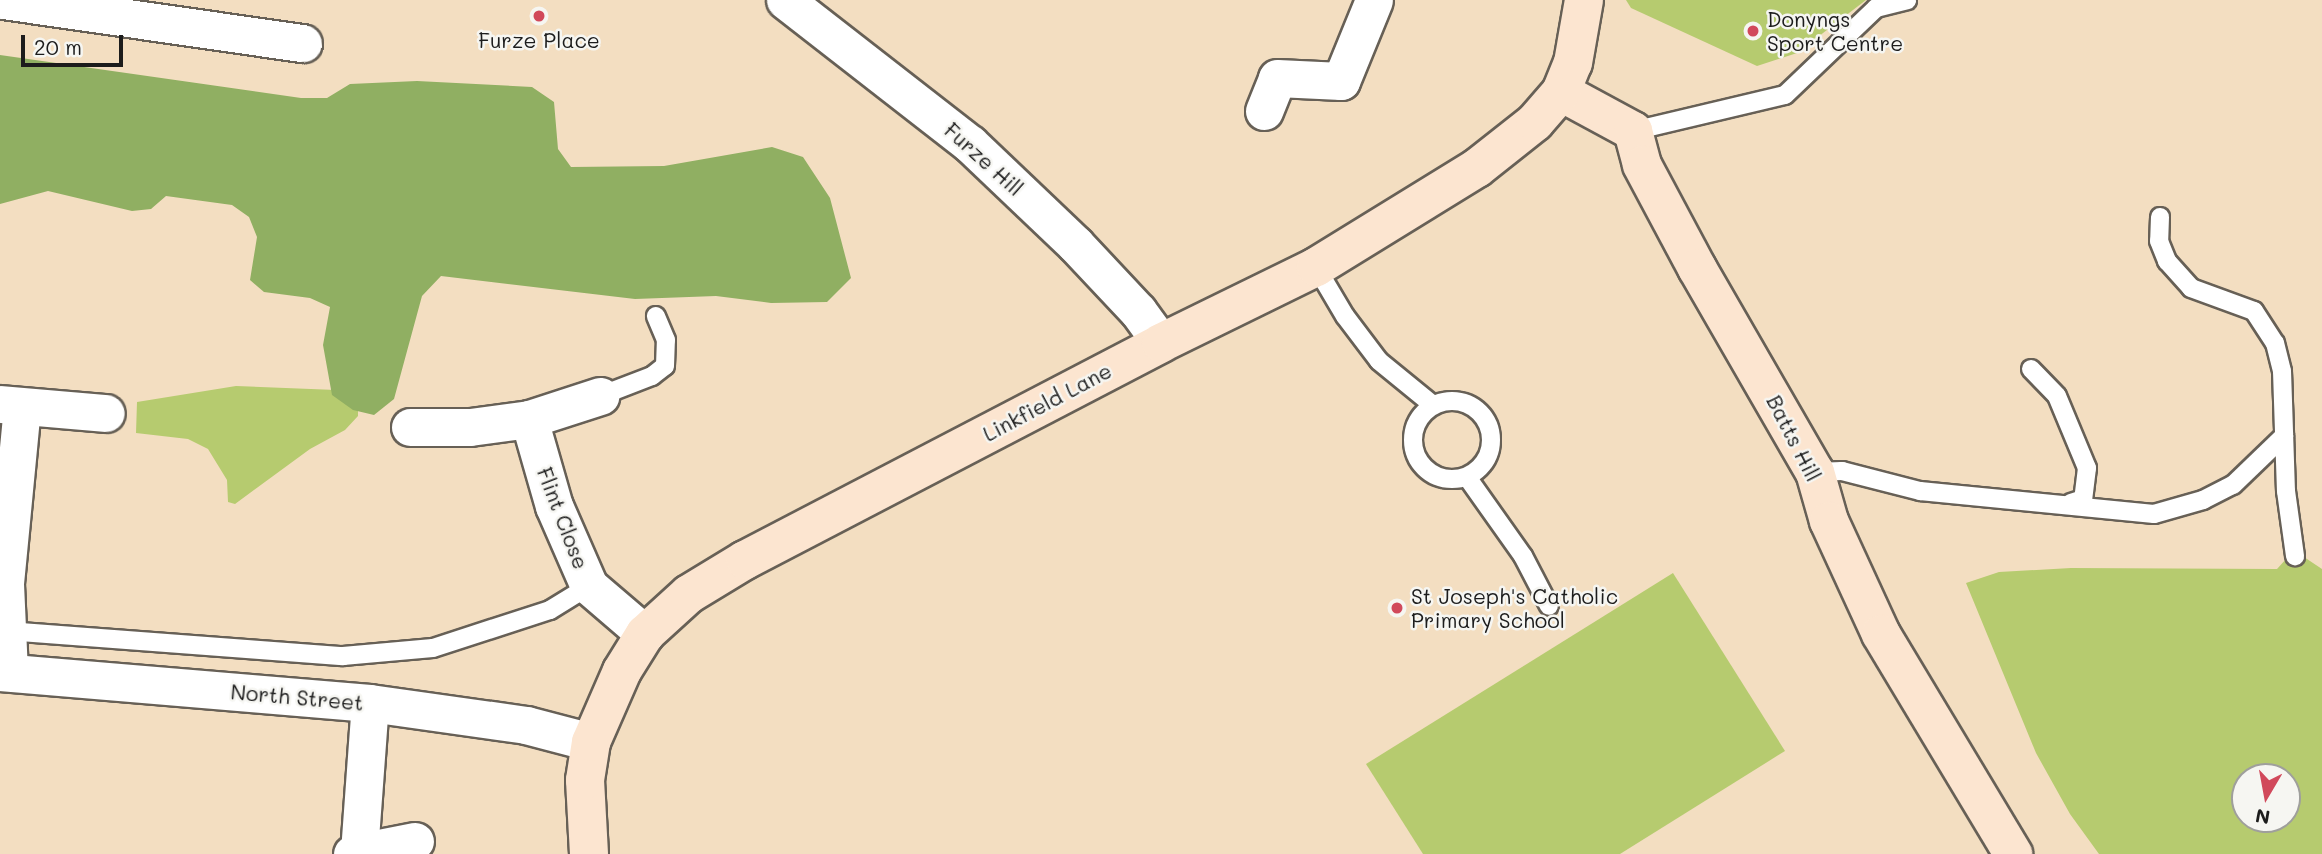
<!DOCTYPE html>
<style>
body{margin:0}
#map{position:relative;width:2322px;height:854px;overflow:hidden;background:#f3dec1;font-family:Mali,sans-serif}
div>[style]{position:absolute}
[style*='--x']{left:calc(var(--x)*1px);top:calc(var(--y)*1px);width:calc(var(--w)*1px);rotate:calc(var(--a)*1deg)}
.green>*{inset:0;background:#b6cb6f}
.forest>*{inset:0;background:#90af62}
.roads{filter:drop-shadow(2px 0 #676056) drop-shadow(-2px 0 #676056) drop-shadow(0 2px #676056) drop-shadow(0 -2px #676056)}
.lane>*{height:18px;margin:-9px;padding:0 9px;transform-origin:9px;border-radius:9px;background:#fff}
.lane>.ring{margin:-9px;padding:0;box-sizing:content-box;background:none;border:18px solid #fff;border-radius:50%}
.street>*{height:37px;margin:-18.5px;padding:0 18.5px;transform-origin:18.5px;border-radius:18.5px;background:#fff}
.secondary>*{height:38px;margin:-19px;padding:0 19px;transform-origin:19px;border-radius:19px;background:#fce5d0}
.dots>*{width:19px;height:19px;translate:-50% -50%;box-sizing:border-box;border:4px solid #f6f6f2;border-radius:50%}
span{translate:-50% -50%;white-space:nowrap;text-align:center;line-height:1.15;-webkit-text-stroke:5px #f6f6f2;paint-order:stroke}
.poi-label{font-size:21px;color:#1c1c1c}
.left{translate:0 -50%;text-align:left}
.street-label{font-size:21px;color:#1c1c1c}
.north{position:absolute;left:2231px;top:763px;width:70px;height:70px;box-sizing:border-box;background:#f6f6f2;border:2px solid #9f9f9c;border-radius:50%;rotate:190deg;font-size:19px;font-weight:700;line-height:28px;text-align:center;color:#1c1c1c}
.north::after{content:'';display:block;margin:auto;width:24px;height:32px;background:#d1495b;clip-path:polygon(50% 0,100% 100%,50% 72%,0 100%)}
.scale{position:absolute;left:21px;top:35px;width:102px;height:32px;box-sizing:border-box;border:4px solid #1c1c1c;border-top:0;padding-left:9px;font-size:21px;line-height:24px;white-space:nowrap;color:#1c1c1c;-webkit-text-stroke:5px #f6f6f2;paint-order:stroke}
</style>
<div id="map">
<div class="green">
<div style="clip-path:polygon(1626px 0,1866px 0,1797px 53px,1757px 66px,1631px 8px)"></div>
<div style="clip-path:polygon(236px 386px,336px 390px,358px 407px,358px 416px,345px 430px,310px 449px,235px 504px,228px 502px,227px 480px,208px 449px,188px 439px,136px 433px,137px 402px)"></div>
<div style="clip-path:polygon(evenodd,2301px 555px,2322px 569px,2322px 854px,2099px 854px,2070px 814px,2036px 753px,1966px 583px,1999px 572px,2071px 568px,2277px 569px,2287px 558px,2301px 555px,2245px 777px,2287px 777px,2287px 819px,2245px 819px,2245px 777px)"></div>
<div style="clip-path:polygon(1673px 573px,1785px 751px,1620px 854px,1423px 854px,1366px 764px)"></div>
</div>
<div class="forest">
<div style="clip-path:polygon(0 55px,301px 98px,327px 98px,350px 84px,417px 81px,532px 87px,554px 102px,558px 149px,571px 167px,664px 166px,772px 147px,803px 157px,830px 198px,851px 278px,827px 302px,771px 303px,716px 296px,635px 299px,441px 276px,422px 296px,394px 399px,374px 415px,353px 410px,332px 395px,323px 345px,330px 307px,310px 298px,264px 292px,250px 280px,257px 237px,249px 217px,232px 205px,166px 196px,151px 209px,132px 211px,48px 191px,0 204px)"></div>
</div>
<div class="roads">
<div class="lane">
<div style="--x:1633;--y:131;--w:156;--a:-13.3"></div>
<div style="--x:1785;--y:95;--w:126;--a:-43.7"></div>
<div style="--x:1876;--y:8;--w:32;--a:-14"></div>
<div style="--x:2160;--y:217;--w:24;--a:92"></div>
<div style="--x:2159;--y:241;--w:22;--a:68"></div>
<div style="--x:2167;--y:261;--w:36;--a:48"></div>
<div style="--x:2191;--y:288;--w:67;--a:20.1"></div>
<div style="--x:2254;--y:311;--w:38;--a:57"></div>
<div style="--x:2275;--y:343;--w:29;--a:76"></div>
<div style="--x:2282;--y:371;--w:120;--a:88.1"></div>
<div style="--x:2286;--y:491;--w:66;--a:82.1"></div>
<div style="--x:1316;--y:267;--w:57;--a:59.4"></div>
<div style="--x:1345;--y:316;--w:56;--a:52.9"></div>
<div style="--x:1379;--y:361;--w:70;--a:39.2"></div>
<div style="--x:2031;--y:369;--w:37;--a:46"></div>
<div style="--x:2057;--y:396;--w:78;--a:67.4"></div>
<div style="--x:2087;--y:468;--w:31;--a:97"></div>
<div style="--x:2083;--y:499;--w:13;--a:162"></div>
<div style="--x:600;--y:396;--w:56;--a:-21"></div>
<div style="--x:652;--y:376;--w:16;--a:-38"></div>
<div style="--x:665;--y:366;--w:26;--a:-88"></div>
<div style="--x:666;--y:340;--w:26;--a:-113"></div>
<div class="ring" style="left:1413px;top:401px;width:60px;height:60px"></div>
<div style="--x:1815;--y:472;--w:27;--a:-2"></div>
<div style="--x:1842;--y:471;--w:81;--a:14.4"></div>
<div style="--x:1920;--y:491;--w:235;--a:5.6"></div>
<div style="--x:2154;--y:514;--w:51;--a:-15.9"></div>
<div style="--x:2203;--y:500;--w:34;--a:-27"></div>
<div style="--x:2233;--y:485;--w:71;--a:-43.9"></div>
<div style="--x:1467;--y:477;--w:97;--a:54.7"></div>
<div style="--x:1523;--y:556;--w:56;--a:62.5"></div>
<div style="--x:7;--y:631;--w:337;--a:4.3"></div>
<div style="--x:343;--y:656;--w:90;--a:-5.1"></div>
<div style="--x:433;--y:648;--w:123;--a:-18"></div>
<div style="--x:550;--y:610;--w:46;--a:-31.6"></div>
</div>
<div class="street">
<div style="--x:3;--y:0;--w:303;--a:8.2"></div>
<div style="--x:785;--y:0;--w:234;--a:37.9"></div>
<div style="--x:970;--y:144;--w:145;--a:43.6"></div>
<div style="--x:1075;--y:244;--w:92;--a:46.8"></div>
<div style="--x:1138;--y:311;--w:39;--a:54"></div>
<div style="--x:1264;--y:111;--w:35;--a:-68"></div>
<div style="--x:1277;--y:78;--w:64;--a:2.7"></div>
<div style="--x:1341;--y:81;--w:87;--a:-67.8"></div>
<div style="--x:0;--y:404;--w:106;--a:4.9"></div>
<div style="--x:529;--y:419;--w:91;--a:74"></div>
<div style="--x:554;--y:506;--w:87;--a:66.4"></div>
<div style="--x:589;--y:586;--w:74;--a:40.6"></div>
<div style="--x:410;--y:427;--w:60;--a:0"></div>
<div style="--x:470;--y:427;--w:60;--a:-7.7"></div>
<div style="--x:529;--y:419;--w:75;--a:-17.9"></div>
<div style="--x:0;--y:672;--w:371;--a:4.8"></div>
<div style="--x:370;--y:703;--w:158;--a:8"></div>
<div style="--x:526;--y:725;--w:67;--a:14.7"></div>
<div style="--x:9;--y:672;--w:89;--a:-92.6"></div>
<div style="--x:5;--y:583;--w:177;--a:-84.5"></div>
<div style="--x:359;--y:852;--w:57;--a:-11.1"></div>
<div style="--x:352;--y:854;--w:7;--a:-16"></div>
<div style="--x:359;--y:852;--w:149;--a:-85.8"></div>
</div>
<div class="secondary">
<div style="--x:1561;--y:92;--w:82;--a:28.4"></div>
<div style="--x:1633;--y:131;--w:35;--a:75"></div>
<div style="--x:1642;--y:165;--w:117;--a:61.9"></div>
<div style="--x:1697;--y:268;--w:236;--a:60"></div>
<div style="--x:1815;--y:472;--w:51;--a:74.1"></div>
<div style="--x:1829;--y:521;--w:124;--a:65.3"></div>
<div style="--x:1881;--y:634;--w:257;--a:59"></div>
<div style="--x:589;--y:854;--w:74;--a:-93.1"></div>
<div style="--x:585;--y:780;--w:38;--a:-81"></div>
<div style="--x:591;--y:742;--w:77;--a:-66.4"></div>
<div style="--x:622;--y:671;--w:44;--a:-58.1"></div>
<div style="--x:645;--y:634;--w:59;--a:-42.3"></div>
<div style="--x:689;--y:594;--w:66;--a:-31.3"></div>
<div style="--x:745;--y:560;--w:469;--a:-27.5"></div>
<div style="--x:1161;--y:343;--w:173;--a:-26.1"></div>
<div style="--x:1316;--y:267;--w:189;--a:-31.6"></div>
<div style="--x:1477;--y:168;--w:74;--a:-38.4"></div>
<div style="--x:1535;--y:122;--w:40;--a:-49"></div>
<div style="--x:1561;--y:92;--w:31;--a:-68"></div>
<div style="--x:1573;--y:63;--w:64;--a:-80.1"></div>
</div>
</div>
<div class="dots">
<div style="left:539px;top:16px;background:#d1495b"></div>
<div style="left:1753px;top:31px;background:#d1495b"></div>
<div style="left:1397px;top:608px;background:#d1495b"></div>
</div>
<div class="poi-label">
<span class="left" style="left:1767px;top:31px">Donyngs<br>Sport Centre</span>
<span style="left:539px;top:40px">Furze Place</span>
<span class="left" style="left:1411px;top:608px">St Joseph's Catholic<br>Primary School</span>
</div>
<div class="street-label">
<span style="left:984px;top:159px;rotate:42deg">Furze Hill</span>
<span style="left:1047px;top:402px;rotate:-28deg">Linkfield Lane</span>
<span style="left:1794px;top:438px;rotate:63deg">Batts Hill</span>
<span style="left:563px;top:518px;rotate:69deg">Flint Close</span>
<span style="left:297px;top:697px;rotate:5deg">North Street</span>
</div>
<div class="north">N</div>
<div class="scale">20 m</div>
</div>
